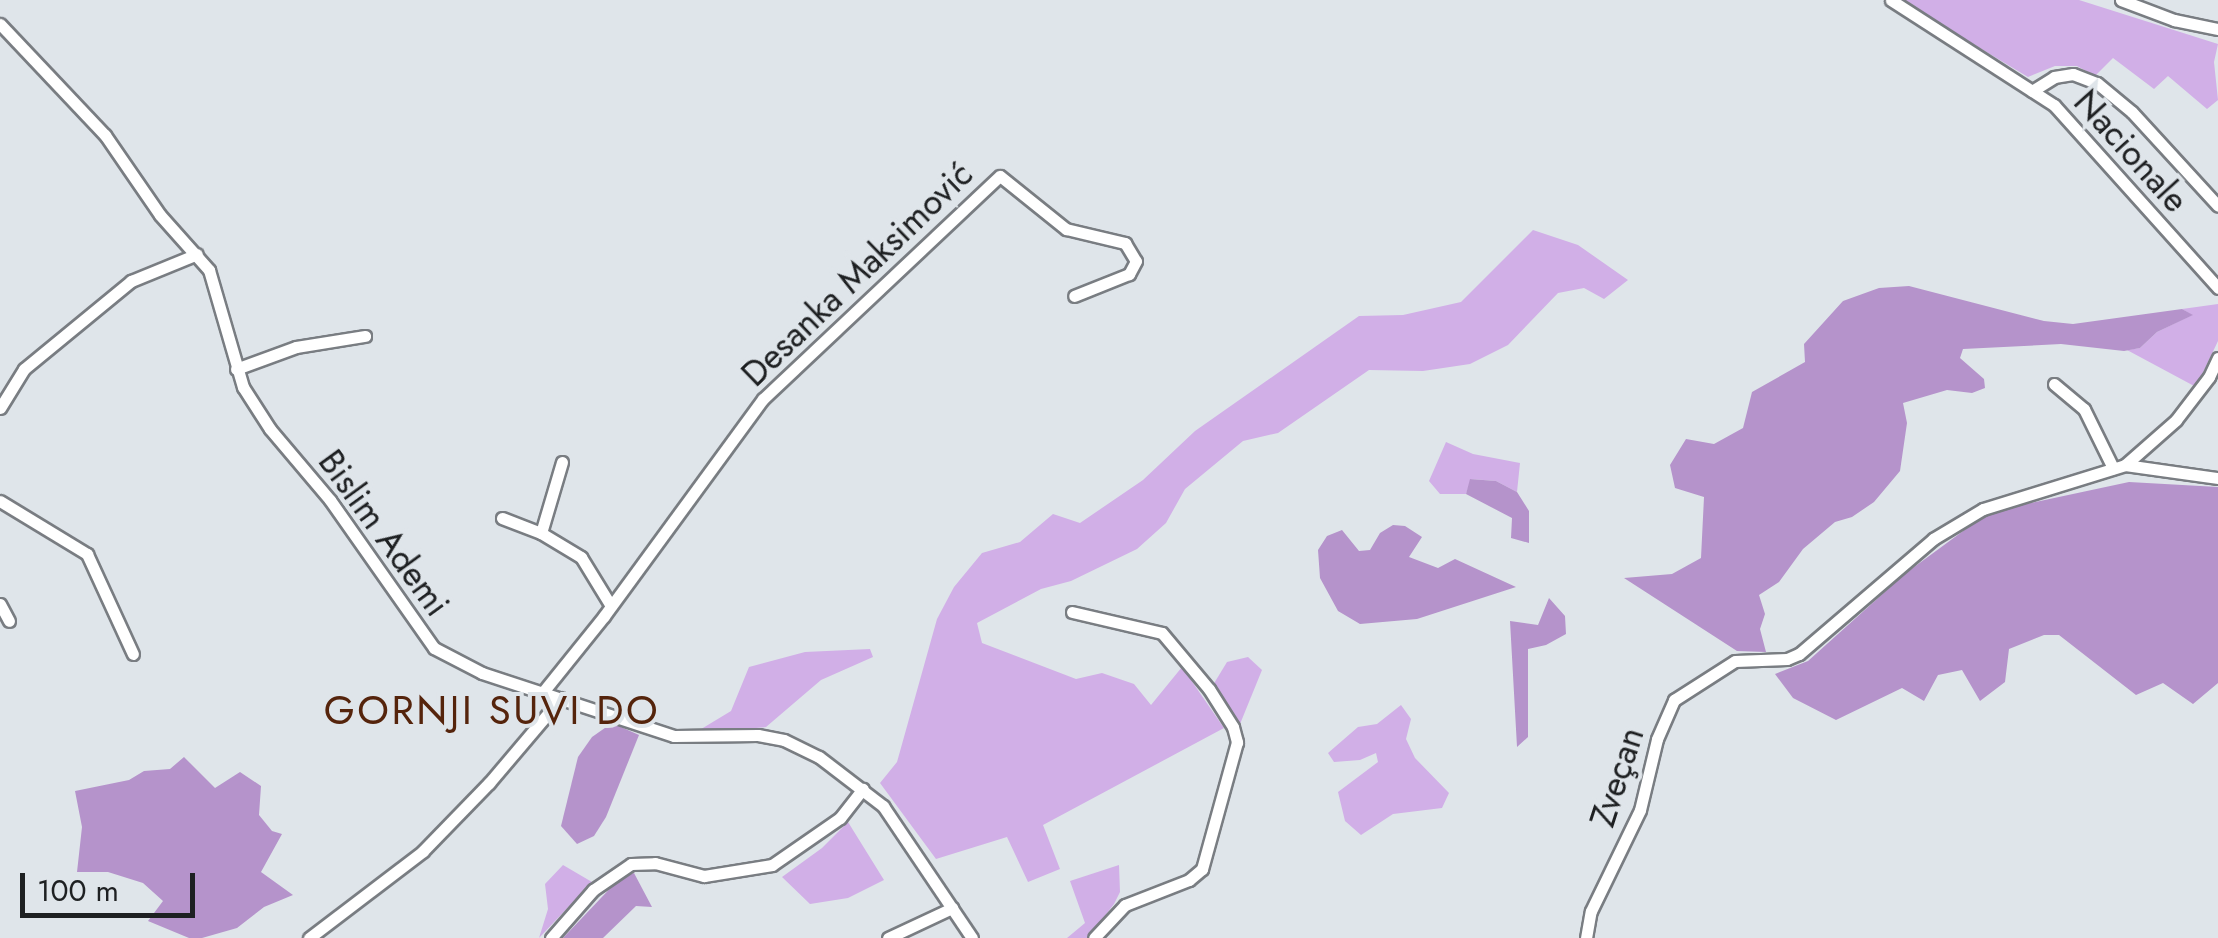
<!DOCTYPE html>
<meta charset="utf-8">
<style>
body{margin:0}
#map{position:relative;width:2218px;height:938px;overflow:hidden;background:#dfe5ea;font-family:Jost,sans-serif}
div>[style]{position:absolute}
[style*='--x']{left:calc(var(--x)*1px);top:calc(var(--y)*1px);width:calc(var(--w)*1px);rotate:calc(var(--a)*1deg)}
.green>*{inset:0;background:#d1afe7}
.forest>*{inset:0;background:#b593cb}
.roads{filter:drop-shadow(2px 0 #797d82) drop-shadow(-2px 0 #797d82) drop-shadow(0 2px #797d82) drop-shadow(0 -2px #797d82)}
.minor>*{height:11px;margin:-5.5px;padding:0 5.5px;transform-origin:5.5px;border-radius:5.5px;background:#fff}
span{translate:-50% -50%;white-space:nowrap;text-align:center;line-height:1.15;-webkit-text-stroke:8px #dfe5ea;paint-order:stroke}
.street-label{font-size:35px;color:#1e2022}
.quarter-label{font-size:40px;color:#55240c;letter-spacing:2.5px}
.scale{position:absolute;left:20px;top:873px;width:175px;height:45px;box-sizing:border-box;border:5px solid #1e2022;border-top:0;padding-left:12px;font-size:30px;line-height:35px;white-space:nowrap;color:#1e2022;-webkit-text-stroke:8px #dfe5ea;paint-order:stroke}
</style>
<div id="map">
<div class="green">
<div style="clip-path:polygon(1900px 0,2079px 0,2218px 44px,2214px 62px,2218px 100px,2207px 109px,2168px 76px,2154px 89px,2113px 58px,2095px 76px,2077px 66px,2055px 66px,2028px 77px)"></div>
<div style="clip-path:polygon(1533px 230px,1578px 245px,1628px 280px,1604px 299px,1584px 288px,1558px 293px,1508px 345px,1470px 364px,1423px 371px,1369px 370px,1278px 433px,1243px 441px,1185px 489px,1166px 523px,1137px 549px,1071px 581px,1041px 589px,977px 623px,982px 643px,1076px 679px,1102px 673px,1134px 684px,1151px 705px,1182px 667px,1224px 728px,1043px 825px,1060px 869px,1028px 882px,1007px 837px,936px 859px,880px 783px,897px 762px,937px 619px,954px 587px,982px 553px,1020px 542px,1053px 514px,1080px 523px,1143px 480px,1195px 431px,1359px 316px,1403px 315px,1461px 302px)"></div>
<div style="clip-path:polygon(2218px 304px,2218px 341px,2196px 387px,2127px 350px,2140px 348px,2157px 332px,2192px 315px,2182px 309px)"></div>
<div style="clip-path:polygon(1446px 442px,1473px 454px,1520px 463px,1517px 492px,1496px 481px,1471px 479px,1466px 494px,1440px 494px,1429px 481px)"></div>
<div style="clip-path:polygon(870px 649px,873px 657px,821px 680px,766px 727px,693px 734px,731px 711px,749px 667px,805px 652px)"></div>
<div style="clip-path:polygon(1248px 657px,1262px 670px,1240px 724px,1213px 685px,1227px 662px)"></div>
<div style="clip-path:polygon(1401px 705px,1411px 719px,1406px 739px,1415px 758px,1449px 793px,1442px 808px,1393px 814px,1361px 835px,1345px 821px,1338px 792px,1378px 762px,1376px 753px,1360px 760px,1334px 762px,1328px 753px,1358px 727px,1377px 724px)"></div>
<div style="clip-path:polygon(848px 822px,884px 880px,848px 898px,810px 904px,782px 877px,822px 848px)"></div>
<div style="clip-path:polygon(563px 865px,592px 882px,539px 938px,548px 909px,545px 884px)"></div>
<div style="clip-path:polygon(1119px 865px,1120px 892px,1114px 904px,1088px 938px,1067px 938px,1085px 923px,1070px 881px)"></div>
</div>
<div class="forest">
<div style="clip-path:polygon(1909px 286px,2044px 321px,2073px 324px,2182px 309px,2193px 315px,2157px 332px,2140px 348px,2124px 351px,2061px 344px,1963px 349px,1960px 358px,1984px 379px,1985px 388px,1972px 393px,1947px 390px,1903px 403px,1907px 423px,1900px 471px,1874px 502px,1852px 517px,1835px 522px,1803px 549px,1779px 582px,1759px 595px,1765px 614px,1760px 629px,1766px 652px,1737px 651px,1624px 578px,1672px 574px,1701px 558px,1704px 497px,1675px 488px,1670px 465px,1686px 439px,1714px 444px,1743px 428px,1752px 392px,1805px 362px,1804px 344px,1843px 301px,1879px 288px)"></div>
<div style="clip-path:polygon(1470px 479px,1496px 481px,1517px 492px,1529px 511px,1529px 543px,1511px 538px,1512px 518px,1466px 494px)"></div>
<div style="clip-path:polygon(2129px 482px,2218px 487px,2218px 683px,2193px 704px,2163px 683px,2136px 695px,2059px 635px,2044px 635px,2009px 649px,2005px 682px,1980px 701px,1962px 670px,1938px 675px,1924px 701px,1902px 688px,1836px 720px,1793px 698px,1775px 674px,1808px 661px,1906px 573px,1989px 512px)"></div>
<div style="clip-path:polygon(1393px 525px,1405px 526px,1422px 537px,1409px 557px,1438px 568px,1455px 559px,1516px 587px,1417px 619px,1360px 624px,1338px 611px,1320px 578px,1318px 550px,1327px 536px,1342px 530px,1359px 551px,1370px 550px,1380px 533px)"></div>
<div style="clip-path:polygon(1549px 598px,1565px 616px,1566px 634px,1546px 645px,1528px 649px,1528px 737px,1517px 747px,1510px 621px,1538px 625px)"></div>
<div style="clip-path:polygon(612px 723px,639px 735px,606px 817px,594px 836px,577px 844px,561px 826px,578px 757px,592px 737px)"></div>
<div style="clip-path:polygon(184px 757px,215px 788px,240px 772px,261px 786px,259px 815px,272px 831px,282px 834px,261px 872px,293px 895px,264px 907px,237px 928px,202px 938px,189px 938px,148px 921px,163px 901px,143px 883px,108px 872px,77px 872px,82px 827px,75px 791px,129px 780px,144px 771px,170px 769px)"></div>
<div style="clip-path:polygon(634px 873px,652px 907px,636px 906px,603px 938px,563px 938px,619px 879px)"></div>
</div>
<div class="roads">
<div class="minor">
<div style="--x:1891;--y:0;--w:194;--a:32.8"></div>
<div style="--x:2054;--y:105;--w:246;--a:48.1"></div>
<div style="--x:2121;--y:0;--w:57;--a:20.7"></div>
<div style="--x:2174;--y:20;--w:45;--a:11.6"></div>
<div style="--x:0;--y:24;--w:153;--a:46.6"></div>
<div style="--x:105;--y:135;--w:97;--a:55.5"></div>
<div style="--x:160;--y:215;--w:74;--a:48.3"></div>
<div style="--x:209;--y:270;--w:122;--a:73.8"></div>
<div style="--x:243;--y:387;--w:50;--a:57.3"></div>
<div style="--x:270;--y:429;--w:93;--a:49.8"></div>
<div style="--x:330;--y:500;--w:181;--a:54.9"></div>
<div style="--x:434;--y:648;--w:54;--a:27.5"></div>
<div style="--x:482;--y:673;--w:202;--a:18.2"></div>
<div style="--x:674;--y:736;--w:84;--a:-0.7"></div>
<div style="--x:758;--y:735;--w:26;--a:11"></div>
<div style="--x:784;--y:740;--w:39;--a:26"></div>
<div style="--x:819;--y:757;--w:81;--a:37.4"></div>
<div style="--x:883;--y:806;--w:159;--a:56"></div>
<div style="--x:2032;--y:91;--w:26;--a:-32"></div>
<div style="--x:2054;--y:77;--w:19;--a:-9"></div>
<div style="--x:2073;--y:74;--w:26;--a:21"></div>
<div style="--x:2097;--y:83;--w:45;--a:39.6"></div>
<div style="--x:2132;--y:112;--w:127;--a:47.5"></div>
<div style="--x:236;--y:369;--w:64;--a:-20.1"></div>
<div style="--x:296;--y:347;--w:70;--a:-9.1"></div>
<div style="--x:2054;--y:384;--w:39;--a:40"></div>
<div style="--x:2084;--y:409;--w:66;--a:63.8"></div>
<div style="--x:0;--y:408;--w:46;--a:-58.4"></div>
<div style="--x:24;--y:369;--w:139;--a:-39.4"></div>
<div style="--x:131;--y:281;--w:71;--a:-22.2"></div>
<div style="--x:2125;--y:465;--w:94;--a:8"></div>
<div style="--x:0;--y:501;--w:102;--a:31.3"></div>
<div style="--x:87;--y:554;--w:110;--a:65.3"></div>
<div style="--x:502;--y:518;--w:42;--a:21"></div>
<div style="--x:541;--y:533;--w:47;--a:31"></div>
<div style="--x:581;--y:557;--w:57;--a:58.5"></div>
<div style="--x:541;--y:533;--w:74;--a:-73.5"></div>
<div style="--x:0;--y:604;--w:19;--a:62"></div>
<div style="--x:1072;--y:612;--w:92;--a:13.1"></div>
<div style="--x:1162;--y:633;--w:73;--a:50"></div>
<div style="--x:1209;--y:689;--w:45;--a:57.7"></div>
<div style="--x:1233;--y:727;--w:16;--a:75"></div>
<div style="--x:1237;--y:742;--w:132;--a:105.4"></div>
<div style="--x:1202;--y:869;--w:17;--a:140"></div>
<div style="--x:1189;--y:880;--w:69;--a:158.7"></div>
<div style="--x:1125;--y:905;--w:45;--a:133.2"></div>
<div style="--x:543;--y:692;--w:97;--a:-51.2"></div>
<div style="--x:604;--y:616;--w:269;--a:-53.8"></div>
<div style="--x:763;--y:399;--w:325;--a:-43.3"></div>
<div style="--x:1000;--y:176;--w:85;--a:38.8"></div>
<div style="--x:1066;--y:229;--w:61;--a:13.3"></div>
<div style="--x:1125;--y:243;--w:21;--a:59"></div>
<div style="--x:1136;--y:261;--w:15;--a:118"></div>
<div style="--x:1129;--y:274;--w:59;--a:158.2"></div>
<div style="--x:309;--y:938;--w:143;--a:-37.3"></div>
<div style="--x:423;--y:851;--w:95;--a:-45.9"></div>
<div style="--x:489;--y:783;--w:111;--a:-49.7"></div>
<div style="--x:551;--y:938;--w:64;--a:-48.8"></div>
<div style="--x:593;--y:890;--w:46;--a:-34.4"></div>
<div style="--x:631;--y:864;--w:24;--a:-2"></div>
<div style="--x:655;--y:863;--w:51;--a:14.9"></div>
<div style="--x:704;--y:876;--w:69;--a:-9.2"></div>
<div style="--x:772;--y:865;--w:83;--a:-34.7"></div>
<div style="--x:840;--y:818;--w:37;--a:-52"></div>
<div style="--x:888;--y:938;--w:71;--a:-25.1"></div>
<div style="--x:1586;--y:938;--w:27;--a:-80"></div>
<div style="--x:1591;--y:911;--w:112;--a:-64.1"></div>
<div style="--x:1640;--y:810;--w:73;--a:-76.5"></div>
<div style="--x:1657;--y:739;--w:43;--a:-66.4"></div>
<div style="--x:1674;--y:700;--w:72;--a:-32.6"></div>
<div style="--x:1735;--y:661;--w:52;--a:-2.2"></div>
<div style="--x:1787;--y:659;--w:13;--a:-23"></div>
<div style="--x:1799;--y:654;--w:177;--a:-40.6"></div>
<div style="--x:1933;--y:539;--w:58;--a:-31"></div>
<div style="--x:1983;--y:509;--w:149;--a:-17.2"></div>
<div style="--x:2125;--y:465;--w:68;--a:-41.4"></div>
<div style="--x:2176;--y:420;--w:54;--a:-52.5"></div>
<div style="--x:2209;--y:377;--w:21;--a:-65"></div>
</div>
</div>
<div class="street-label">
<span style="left:2131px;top:151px;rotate:48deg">Nacionale</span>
<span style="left:857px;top:274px;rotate:-44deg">Desanka Maksimović</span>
<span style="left:384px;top:533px;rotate:54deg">Bislim Ademi</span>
<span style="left:1617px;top:777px;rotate:-72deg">Zveçan</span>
</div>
<div class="quarter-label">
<span style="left:492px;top:710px">GORNJI SUVI DO</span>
</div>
<div class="scale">100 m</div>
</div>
